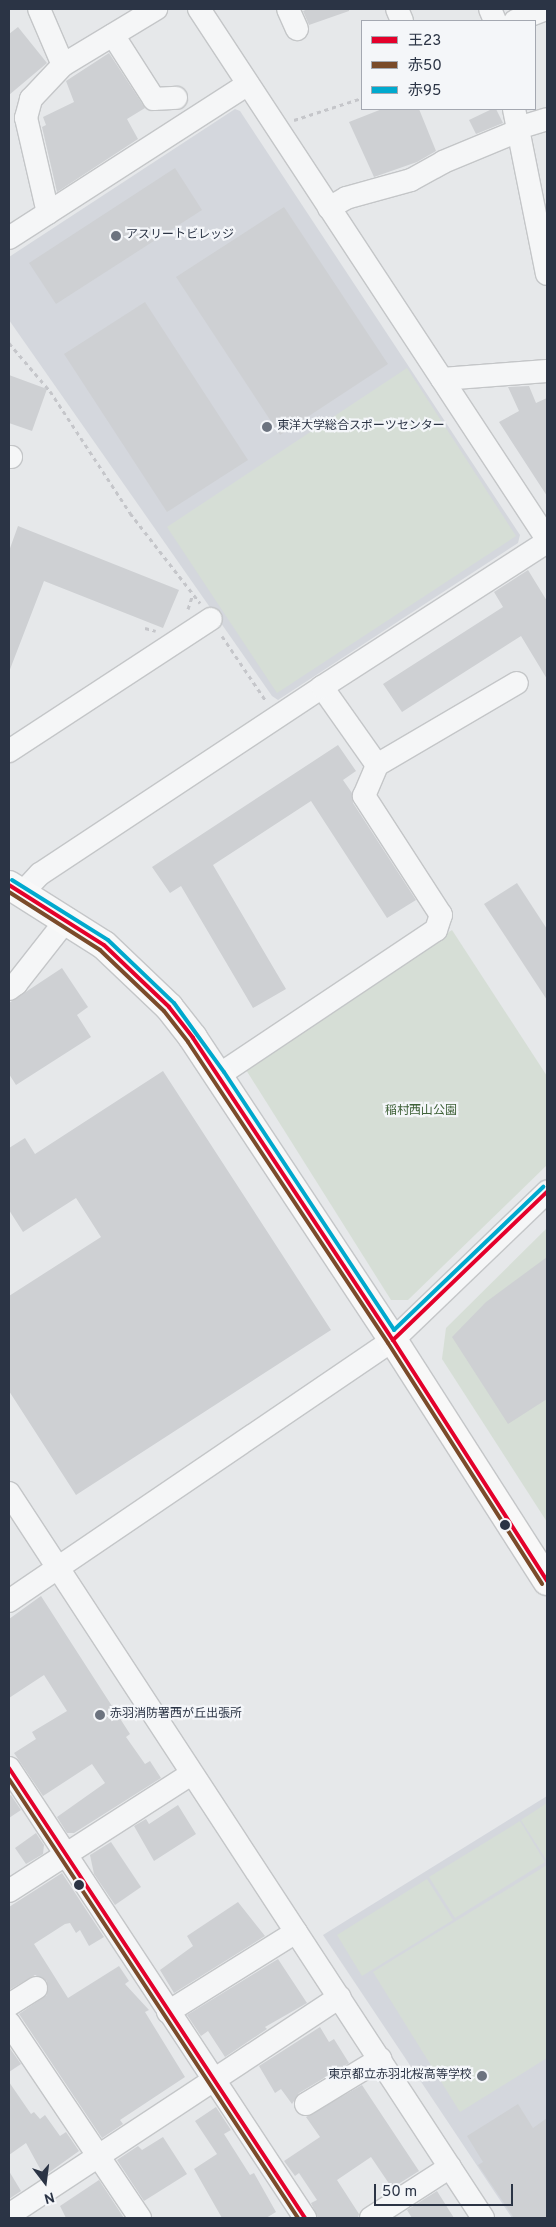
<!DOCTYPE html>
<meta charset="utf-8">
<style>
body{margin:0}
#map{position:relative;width:556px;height:2227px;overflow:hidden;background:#e6e8ea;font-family:Overpass,"Noto Sans JP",sans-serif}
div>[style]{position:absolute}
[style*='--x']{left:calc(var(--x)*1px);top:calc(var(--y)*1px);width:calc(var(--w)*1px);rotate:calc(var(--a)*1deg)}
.built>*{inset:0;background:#d4d7dd}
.green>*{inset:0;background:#d6ded6}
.building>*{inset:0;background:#ced0d3}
.path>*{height:3px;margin-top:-1.5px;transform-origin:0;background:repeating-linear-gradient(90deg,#c5c6ca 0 4px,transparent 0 8px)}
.roads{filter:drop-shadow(1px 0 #c4c6c8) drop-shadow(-1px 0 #c4c6c8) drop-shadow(0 1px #c4c6c8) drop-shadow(0 -1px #c4c6c8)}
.minor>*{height:22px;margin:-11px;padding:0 11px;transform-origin:11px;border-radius:11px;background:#f5f6f7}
.major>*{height:28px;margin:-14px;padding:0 14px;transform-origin:14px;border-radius:14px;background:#f8f8f8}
.bus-1>*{height:4px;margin:-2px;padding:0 2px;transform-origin:2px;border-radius:2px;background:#e4002b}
.bus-2>*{height:4px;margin:-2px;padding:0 2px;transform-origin:2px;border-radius:2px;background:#7a4b2a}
.bus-3>*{height:4px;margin:-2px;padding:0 2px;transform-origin:2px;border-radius:2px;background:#00a9ce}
.dots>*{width:14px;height:14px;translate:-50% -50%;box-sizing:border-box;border:2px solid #f4f6f9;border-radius:50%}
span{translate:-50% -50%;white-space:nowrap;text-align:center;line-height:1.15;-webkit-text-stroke:4.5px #f4f6f9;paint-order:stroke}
.poi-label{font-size:12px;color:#2b3445}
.left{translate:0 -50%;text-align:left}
.right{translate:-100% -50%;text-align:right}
.park-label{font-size:12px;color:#3f6138}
.frame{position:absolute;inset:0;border:10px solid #2b3445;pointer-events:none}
.legend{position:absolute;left:361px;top:20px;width:175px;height:90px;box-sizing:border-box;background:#f4f6f9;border:1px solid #a4a8b1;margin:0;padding:6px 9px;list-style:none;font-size:15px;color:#2b3445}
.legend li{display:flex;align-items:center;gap:10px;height:25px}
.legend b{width:25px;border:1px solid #a4a8b1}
.north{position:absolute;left:20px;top:2157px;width:50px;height:50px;-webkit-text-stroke:4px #f4f6f9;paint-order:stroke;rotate:165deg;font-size:14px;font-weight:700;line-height:20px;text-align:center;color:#2b3445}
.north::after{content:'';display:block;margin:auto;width:18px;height:22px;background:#2b3445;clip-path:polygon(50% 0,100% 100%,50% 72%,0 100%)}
.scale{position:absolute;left:374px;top:2184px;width:139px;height:22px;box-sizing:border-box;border:2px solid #2b3445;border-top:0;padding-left:6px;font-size:15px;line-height:18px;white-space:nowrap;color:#2b3445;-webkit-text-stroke:4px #f4f6f9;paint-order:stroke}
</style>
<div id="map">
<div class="built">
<div style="clip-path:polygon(235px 109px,240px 111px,520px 535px,518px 543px,278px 700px,272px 696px,9px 320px,9px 257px)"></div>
<div style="clip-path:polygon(547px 1796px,547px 2218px,512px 2218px,323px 1935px)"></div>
</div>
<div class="green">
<div style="clip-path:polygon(407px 368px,516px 536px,277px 693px,167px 527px)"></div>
<div style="clip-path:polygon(452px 930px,547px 1076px,547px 1165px,408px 1300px,391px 1300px,243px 1065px)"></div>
<div style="clip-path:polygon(547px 1228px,547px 1522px,442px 1359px,446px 1328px)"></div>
<div style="clip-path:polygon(547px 1803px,547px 1861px,521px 1820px)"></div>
<div style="clip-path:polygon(520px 1821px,545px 1862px,455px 1918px,429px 1877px)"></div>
<div style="clip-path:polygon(547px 1865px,547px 2058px,460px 2112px,373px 1972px)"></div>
<div style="clip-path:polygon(427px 1879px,453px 1920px,362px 1976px,337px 1935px)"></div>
</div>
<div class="building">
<div style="clip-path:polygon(308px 9px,349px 9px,349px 11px,309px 25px,303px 11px)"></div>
<div style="clip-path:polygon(18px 27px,47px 63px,9px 95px,9px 34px)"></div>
<div style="clip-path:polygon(109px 53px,145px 108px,127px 119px,138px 139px,57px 192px,42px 127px,46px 125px,43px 117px,74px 102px,66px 81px)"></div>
<div style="clip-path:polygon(382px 109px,419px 109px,436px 151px,417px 162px,374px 177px,349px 122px)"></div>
<div style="clip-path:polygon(492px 109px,496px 109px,503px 123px,476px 134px,469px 120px)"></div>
<div style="clip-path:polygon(175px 168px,202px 210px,56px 304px,29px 263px)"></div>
<div style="clip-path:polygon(284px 207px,388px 364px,280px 435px,176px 277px)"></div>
<div style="clip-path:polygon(145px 302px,248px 460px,167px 512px,64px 354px)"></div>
<div style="clip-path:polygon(9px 375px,47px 389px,32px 431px,9px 423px)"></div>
<div style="clip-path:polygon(529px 386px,536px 403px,547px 398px,547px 496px,499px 422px,519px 411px,508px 387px)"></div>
<div style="clip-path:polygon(18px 526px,179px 590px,163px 628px,44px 581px,9px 672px,9px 551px)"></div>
<div style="clip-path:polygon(528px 570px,547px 601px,547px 679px,521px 636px,402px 712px,383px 684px,503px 607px,494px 592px)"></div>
<div style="clip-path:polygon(338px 745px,356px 771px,343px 780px,352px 793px,353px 803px,416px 900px,387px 918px,311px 801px,213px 865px,286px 989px,253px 1008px,181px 886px,170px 893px,152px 867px)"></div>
<div style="clip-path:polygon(517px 883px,547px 929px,547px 1000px,484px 904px)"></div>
<div style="clip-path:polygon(62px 968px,88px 1007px,77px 1015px,91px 1037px,16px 1085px,9px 1074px,9px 1003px)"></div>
<div style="clip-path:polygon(163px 1071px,331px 1330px,76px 1495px,9px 1391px,9px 1296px,101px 1237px,76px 1198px,23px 1232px,9px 1210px,9px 1148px,25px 1138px,35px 1154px)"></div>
<div style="clip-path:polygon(547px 1257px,547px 1399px,508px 1424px,452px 1337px,486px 1302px)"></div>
<div style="clip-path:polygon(41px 1596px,130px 1734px,126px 1737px,145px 1764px,150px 1761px,161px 1778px,74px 1833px,67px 1833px,57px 1817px,105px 1783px,92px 1764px,43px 1796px,14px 1753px,36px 1739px,32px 1732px,67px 1711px,44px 1675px,9px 1698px,9px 1619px)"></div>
<div style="clip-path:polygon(11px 1795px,21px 1810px,9px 1818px,9px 1796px)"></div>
<div style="clip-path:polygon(178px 1805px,196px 1834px,154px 1861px,134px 1826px,146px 1819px,149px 1824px)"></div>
<div style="clip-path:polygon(36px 1833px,44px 1845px,43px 1854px,26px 1864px,15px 1848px)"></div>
<div style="clip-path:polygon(111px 1842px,141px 1887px,115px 1905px,94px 1874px,90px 1855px)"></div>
<div style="clip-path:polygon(62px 1873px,104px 1937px,89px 1946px,80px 1930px,76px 1933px,70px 1923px,65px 1924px,34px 1944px,68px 1998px,119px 1966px,129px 1981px,125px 1984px,149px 2010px,145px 2012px,185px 2077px,120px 2120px,123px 2124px,102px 2138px,19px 2014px,47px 1995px,47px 1981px,35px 1975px,9px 1990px,9px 1907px)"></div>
<div style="clip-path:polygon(238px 1902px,265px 1936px,174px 1993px,160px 1970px,193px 1946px,187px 1936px)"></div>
<div style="clip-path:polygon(278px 1959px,307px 2003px,265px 2027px,267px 2029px,225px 2057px,208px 2031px,201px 2036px,187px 2015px)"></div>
<div style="clip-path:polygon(320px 2027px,329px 2042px,334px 2039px,349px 2063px,299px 2093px,292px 2104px,281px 2089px,275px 2093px,259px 2066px)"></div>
<div style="clip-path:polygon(9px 2047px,21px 2064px,9px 2072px)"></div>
<div style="clip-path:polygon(9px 2082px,31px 2114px,34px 2112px,40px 2119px,45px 2115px,60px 2136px,66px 2132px,79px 2151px,44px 2176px,26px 2143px,9px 2155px)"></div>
<div style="clip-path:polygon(362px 2085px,419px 2171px,392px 2188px,371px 2157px,337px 2180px,359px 2214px,358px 2218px,318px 2218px,311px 2203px,317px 2200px,299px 2173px,295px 2176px,284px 2161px,320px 2137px,306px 2117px)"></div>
<div style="clip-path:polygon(518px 2104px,533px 2128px,547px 2118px,547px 2218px,514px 2218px,478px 2165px,483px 2162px,467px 2136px)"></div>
<div style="clip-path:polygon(216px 2107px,231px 2130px,224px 2134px,250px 2175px,254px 2173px,276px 2212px,266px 2218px,222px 2218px,194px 2169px,217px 2154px,195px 2121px)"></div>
<div style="clip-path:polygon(163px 2137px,187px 2174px,144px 2201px,117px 2160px,138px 2146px,142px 2150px)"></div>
<div style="clip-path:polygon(9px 2171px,21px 2191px,9px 2199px)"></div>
<div style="clip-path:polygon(99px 2180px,124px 2218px,66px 2218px,60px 2206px)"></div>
<div style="clip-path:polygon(437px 2191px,454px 2218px,412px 2218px,407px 2210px)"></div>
</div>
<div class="path">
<div style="--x:294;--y:120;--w:71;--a:-17.9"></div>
<div style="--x:9;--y:343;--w:63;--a:49.5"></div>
<div style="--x:50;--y:391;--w:146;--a:56.7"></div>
<div style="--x:130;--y:513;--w:114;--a:52.1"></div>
<div style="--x:188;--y:609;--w:16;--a:-72"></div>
<div style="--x:145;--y:628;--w:11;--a:15"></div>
<div style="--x:222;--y:636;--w:78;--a:55.9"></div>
</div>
<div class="roads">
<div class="minor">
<div style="--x:39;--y:9;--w:61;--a:66.8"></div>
<div style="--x:199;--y:9;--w:634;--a:56.71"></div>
<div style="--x:288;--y:9;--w:22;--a:66"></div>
<div style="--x:397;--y:9;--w:13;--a:67"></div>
<div style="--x:490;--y:9;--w:13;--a:67"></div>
<div style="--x:515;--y:21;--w:34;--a:-21"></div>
<div style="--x:113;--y:35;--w:76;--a:57.4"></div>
<div style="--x:154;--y:99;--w:22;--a:-3"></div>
<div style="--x:514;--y:109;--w:168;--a:78.7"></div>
<div style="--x:518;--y:128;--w:30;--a:-17"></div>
<div style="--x:329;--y:208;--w:20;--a:-30"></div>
<div style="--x:346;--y:198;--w:67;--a:-15.5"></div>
<div style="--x:411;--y:180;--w:37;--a:-29"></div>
<div style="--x:443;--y:162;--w:81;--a:-22.5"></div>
<div style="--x:48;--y:213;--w:98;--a:-103"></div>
<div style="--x:26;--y:118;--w:20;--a:-75"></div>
<div style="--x:31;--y:99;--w:47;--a:-46.7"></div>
<div style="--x:63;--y:65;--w:109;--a:-31.1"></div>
<div style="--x:9;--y:238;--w:284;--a:-32.8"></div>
<div style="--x:442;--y:379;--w:105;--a:-4.4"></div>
<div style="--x:9;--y:457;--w:2;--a:0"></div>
<div style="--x:322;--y:687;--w:95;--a:54.8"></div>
<div style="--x:9;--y:751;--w:241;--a:-33.2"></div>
<div style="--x:23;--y:892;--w:25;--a:-47"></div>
<div style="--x:40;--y:874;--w:338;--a:-33.5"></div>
<div style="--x:322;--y:687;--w:268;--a:-32.8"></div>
<div style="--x:9;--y:989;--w:9;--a:-36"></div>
<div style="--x:16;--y:984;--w:83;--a:-51.9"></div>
<div style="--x:219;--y:1075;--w:261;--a:-33.8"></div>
<div style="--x:436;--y:930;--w:16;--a:-72"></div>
<div style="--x:441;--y:915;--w:142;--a:-122.9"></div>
<div style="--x:364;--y:796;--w:34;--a:-67"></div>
<div style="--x:377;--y:765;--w:162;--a:-30.4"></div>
<div style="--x:9;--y:1493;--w:866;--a:56.82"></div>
<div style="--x:9;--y:1601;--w:464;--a:-34.2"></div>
<div style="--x:393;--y:1340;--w:214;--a:-43.9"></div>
<div style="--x:9;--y:1768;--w:539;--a:56.66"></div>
<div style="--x:9;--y:1891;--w:216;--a:-32.7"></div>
<div style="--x:9;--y:2005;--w:32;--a:-32"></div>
<div style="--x:168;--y:2012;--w:151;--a:-32"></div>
<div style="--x:9;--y:2023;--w:235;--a:56.1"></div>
<div style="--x:306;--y:2104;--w:87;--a:-31.3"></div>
<div style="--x:9;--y:2215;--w:396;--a:-33.4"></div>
<div style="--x:371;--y:2218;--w:94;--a:-32.8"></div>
</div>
<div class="major">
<div style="--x:9;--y:885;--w:112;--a:32.3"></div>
<div style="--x:104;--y:945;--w:90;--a:43.6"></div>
<div style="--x:169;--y:1007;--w:39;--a:52"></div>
<div style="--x:193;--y:1038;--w:362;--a:56.5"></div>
<div style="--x:393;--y:1340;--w:286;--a:57.4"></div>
</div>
</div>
<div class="bus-1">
<div style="--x:9;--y:885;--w:112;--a:32.3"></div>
<div style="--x:104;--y:945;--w:90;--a:43.6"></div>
<div style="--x:169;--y:1007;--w:39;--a:52"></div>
<div style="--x:193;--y:1038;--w:362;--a:56.5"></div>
<div style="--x:393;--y:1340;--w:286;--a:57.4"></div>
<div style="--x:393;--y:1340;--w:214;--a:-43.9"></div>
<div style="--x:9;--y:1768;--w:539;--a:56.66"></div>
</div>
<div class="bus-2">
<div style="--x:9;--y:892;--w:108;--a:32.5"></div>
<div style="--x:100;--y:950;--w:88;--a:43.6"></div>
<div style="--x:164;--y:1011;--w:39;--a:52"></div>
<div style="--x:188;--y:1042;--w:361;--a:56.4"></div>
<div style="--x:388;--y:1343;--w:286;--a:57.4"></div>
<div style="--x:9;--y:1779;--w:526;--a:56.64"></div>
</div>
<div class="bus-3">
<div style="--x:12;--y:880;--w:113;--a:32"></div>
<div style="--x:108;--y:940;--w:91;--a:43.7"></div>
<div style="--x:174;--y:1003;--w:85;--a:54.1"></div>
<div style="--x:224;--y:1072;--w:309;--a:56.6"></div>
<div style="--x:394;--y:1330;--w:207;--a:-43.8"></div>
</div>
<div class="dots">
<div style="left:116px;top:236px;background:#6c737f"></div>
<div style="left:267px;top:427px;background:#6c737f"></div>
<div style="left:505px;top:1525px;background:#2b3445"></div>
<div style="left:100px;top:1715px;background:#6c737f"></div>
<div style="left:79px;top:1885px;background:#2b3445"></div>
<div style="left:482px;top:2076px;background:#6c737f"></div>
</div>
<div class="poi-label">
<span class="left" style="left:126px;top:236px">アスリートビレッジ</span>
<span class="left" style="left:277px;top:427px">東洋大学総合スポーツセンター</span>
<span class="left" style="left:110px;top:1715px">赤羽消防署西が丘出張所</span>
<span class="right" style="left:472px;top:2076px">東京都立赤羽北桜高等学校</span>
</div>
<div class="park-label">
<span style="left:421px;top:1112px">稲村西山公園</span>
</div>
<div class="frame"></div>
<ul class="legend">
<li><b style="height:6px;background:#e4002b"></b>王23</li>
<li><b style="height:6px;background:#7a4b2a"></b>赤50</li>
<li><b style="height:6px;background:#00a9ce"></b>赤95</li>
</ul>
<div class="north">N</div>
<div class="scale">50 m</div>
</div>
